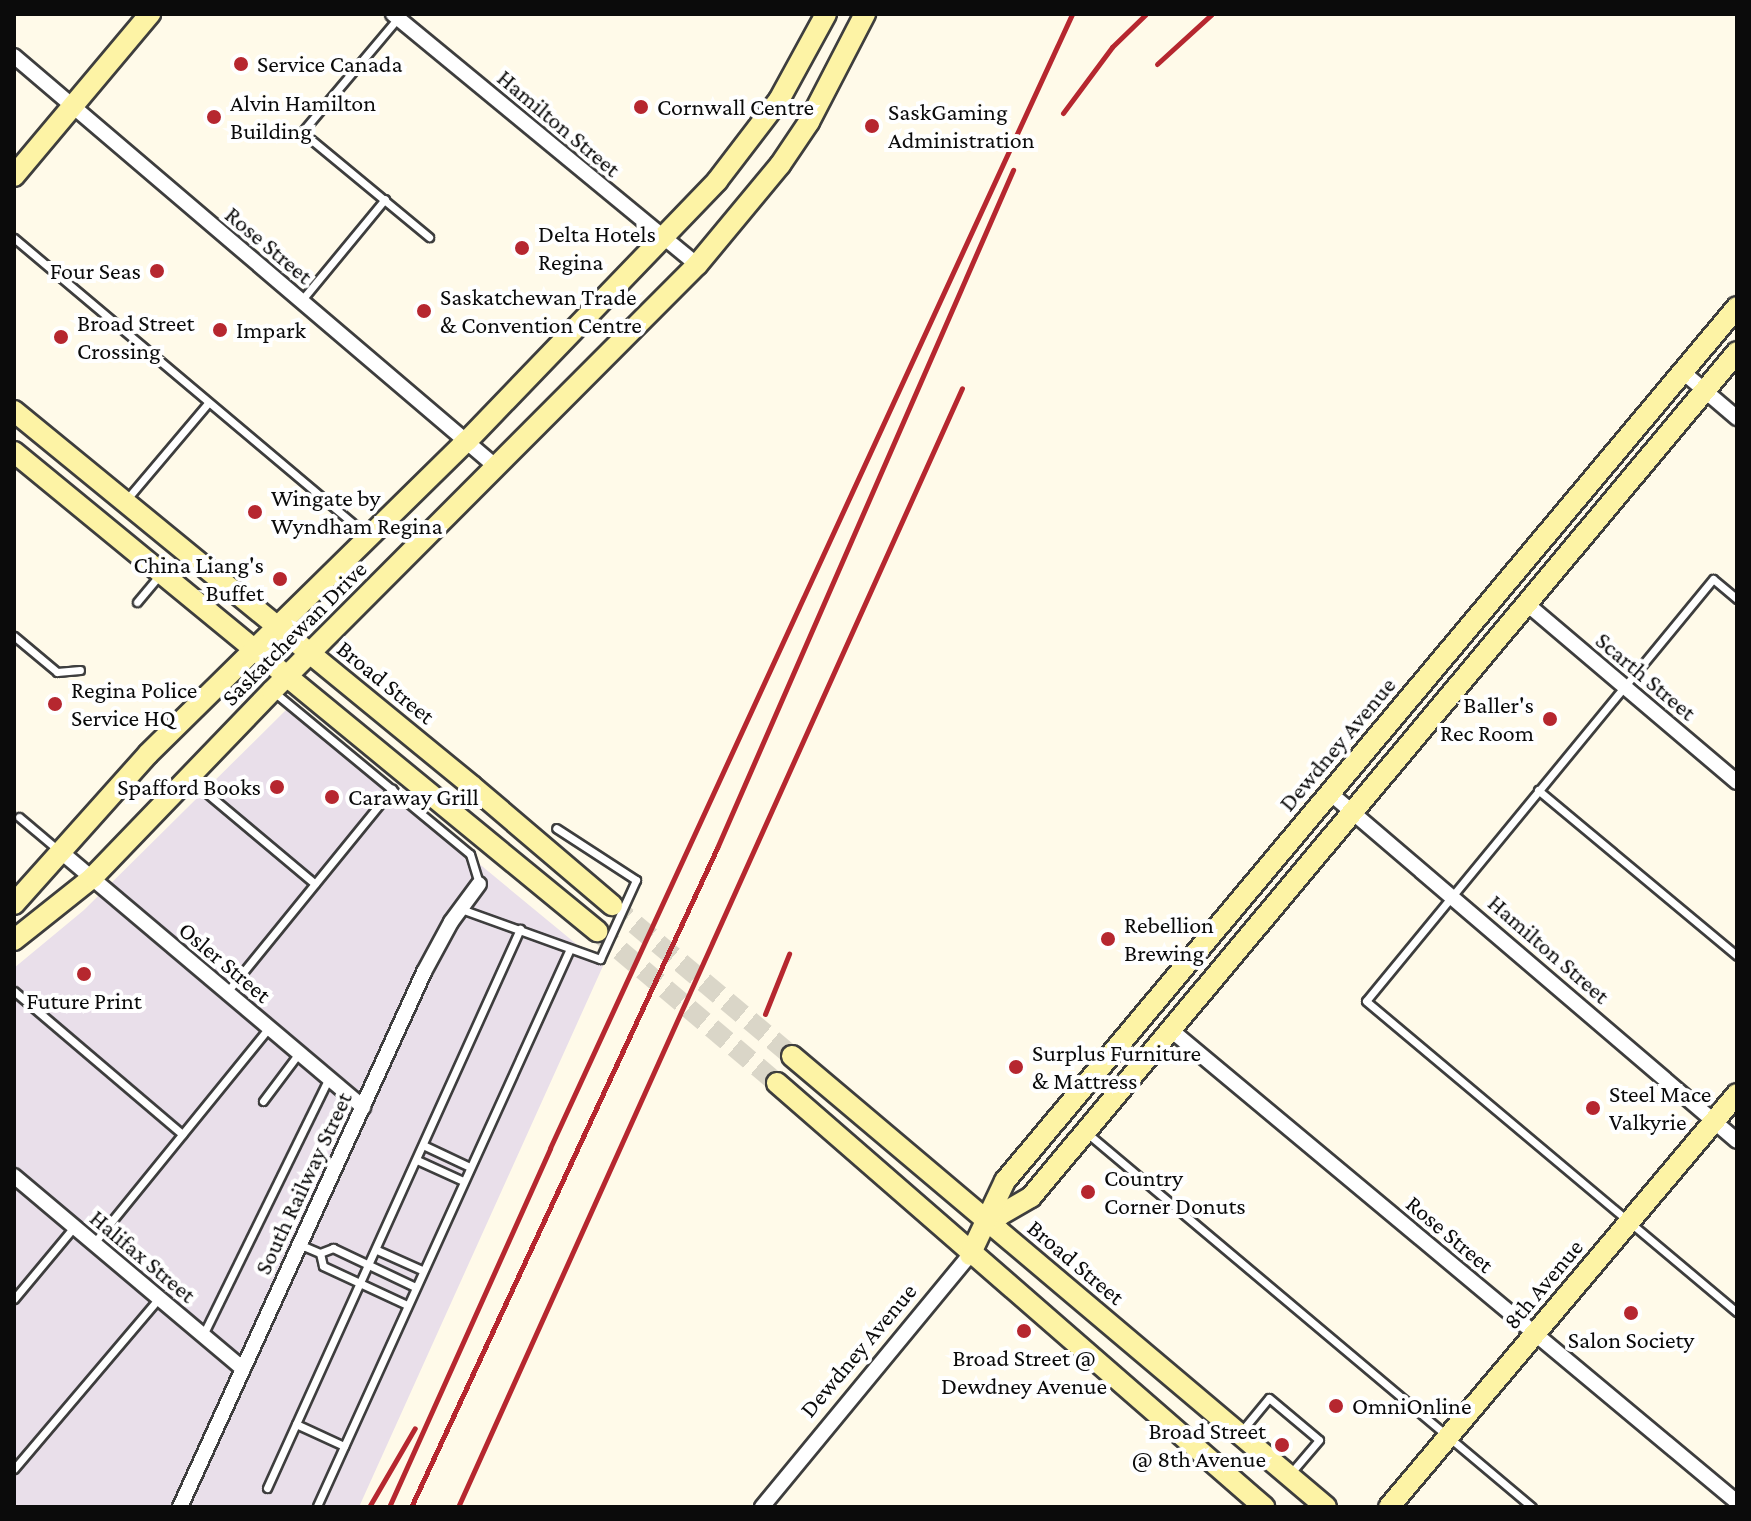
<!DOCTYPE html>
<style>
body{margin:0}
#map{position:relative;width:1751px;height:1521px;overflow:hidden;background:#fffae9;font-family:"Crimson Pro",serif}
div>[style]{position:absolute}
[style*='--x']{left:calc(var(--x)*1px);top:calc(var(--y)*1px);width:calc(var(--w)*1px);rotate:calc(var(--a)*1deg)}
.industrial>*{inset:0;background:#e9dfea}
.secondary-tunnel>*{height:20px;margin-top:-10px;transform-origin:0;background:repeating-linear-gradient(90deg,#dad6c8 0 20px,transparent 0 30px)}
.roads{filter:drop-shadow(2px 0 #3e3e3e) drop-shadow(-2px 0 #3e3e3e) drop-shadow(0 2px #3e3e3e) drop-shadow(0 -2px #3e3e3e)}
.lane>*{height:7px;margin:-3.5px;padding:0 3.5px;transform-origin:3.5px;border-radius:3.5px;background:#fff}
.street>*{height:14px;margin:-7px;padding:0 7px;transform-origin:7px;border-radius:7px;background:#fff}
.secondary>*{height:20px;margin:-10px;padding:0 10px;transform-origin:10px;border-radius:10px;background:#fdf3a5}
.rail>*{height:5px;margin:-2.5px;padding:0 2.5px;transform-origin:2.5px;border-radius:2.5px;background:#b6272f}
.dots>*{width:22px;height:22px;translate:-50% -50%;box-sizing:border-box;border:4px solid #fff;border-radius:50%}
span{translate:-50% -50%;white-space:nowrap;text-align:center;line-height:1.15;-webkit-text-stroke:8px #fff;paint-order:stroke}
.poi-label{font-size:24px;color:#0b0b0b}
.left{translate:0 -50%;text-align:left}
.right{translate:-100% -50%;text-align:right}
.street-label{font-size:24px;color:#0b0b0b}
.frame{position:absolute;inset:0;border:16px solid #0b0b0b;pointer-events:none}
</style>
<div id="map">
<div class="industrial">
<div style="clip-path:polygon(289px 707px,603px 966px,359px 1507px,14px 1507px,14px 968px,84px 910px)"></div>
</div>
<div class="secondary-tunnel">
<div style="--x:612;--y:905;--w:235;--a:40"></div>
<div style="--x:597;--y:931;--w:236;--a:40.2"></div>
</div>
<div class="roads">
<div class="lane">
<div style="--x:398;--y:18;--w:149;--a:130.1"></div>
<div style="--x:302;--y:132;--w:165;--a:39.6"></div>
<div style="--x:14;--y:238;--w:461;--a:40.1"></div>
<div style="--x:301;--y:301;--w:132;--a:-50.5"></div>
<div style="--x:127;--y:499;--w:126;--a:-49.8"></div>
<div style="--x:1737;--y:599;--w:31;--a:-140"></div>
<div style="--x:1713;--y:579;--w:546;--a:129.43"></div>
<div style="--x:1366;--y:1001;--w:484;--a:40"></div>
<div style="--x:137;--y:602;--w:34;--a:-50"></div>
<div style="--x:14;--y:636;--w:56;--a:39.9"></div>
<div style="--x:57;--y:672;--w:23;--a:-5"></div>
<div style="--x:274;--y:692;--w:254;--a:39.6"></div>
<div style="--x:470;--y:854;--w:31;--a:73"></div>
<div style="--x:190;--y:779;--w:163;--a:40"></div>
<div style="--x:1538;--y:790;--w:259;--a:39.8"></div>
<div style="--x:19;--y:817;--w:51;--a:40.2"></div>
<div style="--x:461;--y:909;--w:148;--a:19.8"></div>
<div style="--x:600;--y:959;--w:87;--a:-65.5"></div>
<div style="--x:636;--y:880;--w:95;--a:-147"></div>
<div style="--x:14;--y:991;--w:221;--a:40.4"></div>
<div style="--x:227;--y:992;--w:262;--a:-50.9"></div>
<div style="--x:263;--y:1101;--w:60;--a:-53.1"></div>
<div style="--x:1087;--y:1133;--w:581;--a:40.05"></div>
<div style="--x:423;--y:1145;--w:52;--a:25.1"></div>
<div style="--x:417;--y:1160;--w:51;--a:24.5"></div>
<div style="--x:94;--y:1243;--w:277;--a:-50.9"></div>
<div style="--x:301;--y:1245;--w:21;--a:23"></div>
<div style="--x:320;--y:1253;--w:14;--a:-21"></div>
<div style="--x:333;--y:1248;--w:91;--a:25.4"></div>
<div style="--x:377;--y:1250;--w:49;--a:24"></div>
<div style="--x:320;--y:1253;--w:13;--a:77"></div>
<div style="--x:323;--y:1266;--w:93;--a:24.9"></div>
<div style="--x:14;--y:1299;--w:94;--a:-50.2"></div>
<div style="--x:203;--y:1335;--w:286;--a:-63.9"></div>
<div style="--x:296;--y:1424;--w:53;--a:24.6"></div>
<div style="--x:1240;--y:1433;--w:45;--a:-50.4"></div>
<div style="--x:1269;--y:1398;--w:65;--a:40"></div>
<div style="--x:1319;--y:1440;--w:45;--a:130.5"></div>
<div style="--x:14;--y:1469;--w:223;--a:-49.7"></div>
<div style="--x:267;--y:1488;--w:614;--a:-65.65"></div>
<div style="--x:317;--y:1506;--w:610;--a:-65.58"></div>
</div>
<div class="street">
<div style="--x:393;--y:14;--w:394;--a:39.5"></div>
<div style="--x:14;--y:56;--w:632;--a:40.44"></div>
<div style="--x:1683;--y:372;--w:71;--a:40.4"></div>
<div style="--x:1527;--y:604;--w:275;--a:40.3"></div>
<div style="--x:1330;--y:793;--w:535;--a:40.53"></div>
<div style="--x:60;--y:851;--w:397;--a:40.2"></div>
<div style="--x:1171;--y:1030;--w:737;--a:39.83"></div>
<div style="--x:14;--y:1176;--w:299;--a:40.1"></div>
<div style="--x:180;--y:1507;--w:588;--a:-65.48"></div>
<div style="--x:424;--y:972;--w:57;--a:-61.6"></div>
<div style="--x:451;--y:922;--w:47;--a:-53.6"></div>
<div style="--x:762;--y:1507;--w:327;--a:-50.5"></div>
</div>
<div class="secondary">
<div style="--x:14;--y:176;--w:212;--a:-50"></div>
<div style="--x:14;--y:411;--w:592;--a:39.31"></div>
<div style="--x:472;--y:786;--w:184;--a:40.4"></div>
<div style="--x:14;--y:452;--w:755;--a:39.41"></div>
<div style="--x:14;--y:904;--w:201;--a:-48.2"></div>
<div style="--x:148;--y:754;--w:447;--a:-44.5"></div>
<div style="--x:467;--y:441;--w:361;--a:-46.1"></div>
<div style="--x:717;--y:181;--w:102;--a:-52.6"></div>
<div style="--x:779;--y:100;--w:98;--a:-61.3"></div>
<div style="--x:14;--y:940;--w:100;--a:-38.5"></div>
<div style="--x:92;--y:878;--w:260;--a:-46.1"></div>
<div style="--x:272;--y:691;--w:602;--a:-45.07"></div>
<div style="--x:697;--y:265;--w:130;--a:-50.3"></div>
<div style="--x:780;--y:165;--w:52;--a:-56"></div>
<div style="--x:809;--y:122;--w:122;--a:-62.6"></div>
<div style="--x:792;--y:1056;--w:699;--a:40.18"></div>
<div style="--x:777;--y:1083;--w:646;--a:41.04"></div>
<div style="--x:988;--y:1222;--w:50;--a:-30.2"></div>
<div style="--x:1031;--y:1197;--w:1101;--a:-50.12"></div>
<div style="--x:970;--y:1255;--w:82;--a:-64.7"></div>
<div style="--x:1005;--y:1181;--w:1140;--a:-50.05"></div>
<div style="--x:1389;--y:1507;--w:540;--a:-49.88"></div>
</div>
</div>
<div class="rail">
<div style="--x:1157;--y:64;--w:74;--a:-42.3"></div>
<div style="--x:1063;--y:113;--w:82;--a:-53.4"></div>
<div style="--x:1112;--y:47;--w:47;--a:-44.1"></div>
<div style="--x:765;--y:1014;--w:65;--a:-68.2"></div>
<div style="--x:369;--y:1507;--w:91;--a:-59.8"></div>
<div style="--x:389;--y:1507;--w:393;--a:-65.8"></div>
<div style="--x:550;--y:1148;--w:1248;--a:-65.28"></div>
<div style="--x:411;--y:1507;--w:727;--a:-65.09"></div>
<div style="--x:717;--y:848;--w:740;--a:-66.41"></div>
<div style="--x:458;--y:1507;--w:1227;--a:-65.75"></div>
</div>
<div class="dots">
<div style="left:241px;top:64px;background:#b6272f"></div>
<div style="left:641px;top:107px;background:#b6272f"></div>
<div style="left:214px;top:117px;background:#b6272f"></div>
<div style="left:872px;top:126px;background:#b6272f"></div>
<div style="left:522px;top:248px;background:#b6272f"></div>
<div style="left:157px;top:271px;background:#b6272f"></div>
<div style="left:424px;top:311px;background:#b6272f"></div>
<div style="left:220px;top:330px;background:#b6272f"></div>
<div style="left:61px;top:337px;background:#b6272f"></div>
<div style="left:255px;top:512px;background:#b6272f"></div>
<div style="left:280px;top:579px;background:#b6272f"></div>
<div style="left:55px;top:704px;background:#b6272f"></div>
<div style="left:1550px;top:719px;background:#b6272f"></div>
<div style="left:277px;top:787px;background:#b6272f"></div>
<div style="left:332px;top:797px;background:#b6272f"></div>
<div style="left:1108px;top:939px;background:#b6272f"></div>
<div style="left:84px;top:974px;background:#b6272f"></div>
<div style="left:1016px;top:1067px;background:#b6272f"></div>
<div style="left:1593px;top:1108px;background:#b6272f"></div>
<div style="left:1088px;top:1192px;background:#b6272f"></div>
<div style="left:1631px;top:1313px;background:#b6272f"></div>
<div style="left:1024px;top:1331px;background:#b6272f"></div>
<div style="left:1336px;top:1406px;background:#b6272f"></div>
<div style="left:1282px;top:1445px;background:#b6272f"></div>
</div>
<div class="poi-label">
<span class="left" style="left:257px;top:64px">Service Canada</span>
<span class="left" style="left:230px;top:117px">Alvin Hamilton<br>Building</span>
<span class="left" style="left:657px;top:107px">Cornwall Centre</span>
<span class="left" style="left:888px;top:126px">SaskGaming<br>Administration</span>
<span class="left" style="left:538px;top:248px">Delta Hotels<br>Regina</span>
<span class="right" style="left:141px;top:271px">Four Seas</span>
<span class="left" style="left:440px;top:311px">Saskatchewan Trade<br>&amp; Convention Centre</span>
<span class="left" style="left:77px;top:337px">Broad Street<br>Crossing</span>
<span class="left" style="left:236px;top:330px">Impark</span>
<span class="left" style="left:271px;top:512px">Wingate by<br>Wyndham Regina</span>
<span class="right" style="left:264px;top:579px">China Liang's<br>Buffet</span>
<span class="left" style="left:71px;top:704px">Regina Police<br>Service HQ</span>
<span class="right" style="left:1534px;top:719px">Baller's<br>Rec Room</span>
<span class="right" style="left:261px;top:787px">Spafford Books</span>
<span class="left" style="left:348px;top:797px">Caraway Grill</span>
<span class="left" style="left:1124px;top:939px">Rebellion<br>Brewing</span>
<span style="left:84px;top:1001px">Future Print</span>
<span class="left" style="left:1032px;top:1067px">Surplus Furniture<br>&amp; Mattress</span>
<span class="left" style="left:1609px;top:1108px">Steel Mace<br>Valkyrie</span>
<span class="left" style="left:1104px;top:1192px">Country<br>Corner Donuts</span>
<span style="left:1631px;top:1340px">Salon Society</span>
<span style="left:1024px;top:1372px">Broad Street @<br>Dewdney Avenue</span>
<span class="left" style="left:1352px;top:1406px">OmniOnline</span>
<span class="right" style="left:1266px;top:1445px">Broad Street<br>@ 8th Avenue</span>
</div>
<div class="street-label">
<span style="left:559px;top:123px;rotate:40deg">Hamilton Street</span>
<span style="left:269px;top:245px;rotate:40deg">Rose Street</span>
<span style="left:294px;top:633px;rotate:-45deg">Saskatchewan Drive</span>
<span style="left:1646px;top:676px;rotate:40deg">Scarth Street</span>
<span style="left:386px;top:682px;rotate:39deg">Broad Street</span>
<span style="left:1337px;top:744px;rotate:-50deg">Dewdney Avenue</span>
<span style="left:1549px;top:949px;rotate:41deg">Hamilton Street</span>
<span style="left:225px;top:962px;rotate:40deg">Osler Street</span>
<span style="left:303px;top:1183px;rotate:-65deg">South Railway Street</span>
<span style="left:1450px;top:1234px;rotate:40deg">Rose Street</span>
<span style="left:143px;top:1256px;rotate:40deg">Halifax Street</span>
<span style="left:1076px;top:1262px;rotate:40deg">Broad Street</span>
<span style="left:1543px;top:1284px;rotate:-50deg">8th Avenue</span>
<span style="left:858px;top:1350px;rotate:-50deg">Dewdney Avenue</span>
</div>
<div class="frame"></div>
</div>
